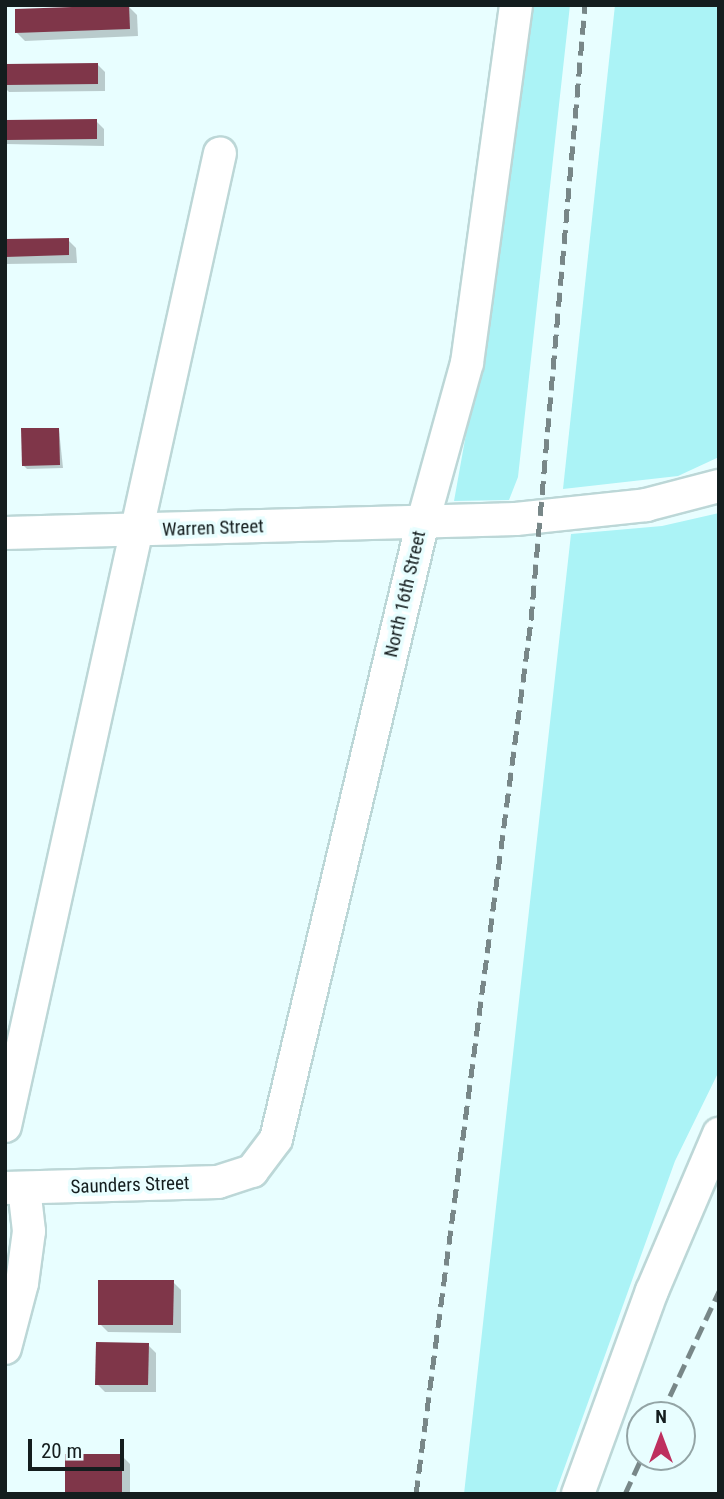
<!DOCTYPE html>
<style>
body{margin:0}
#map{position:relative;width:724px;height:1499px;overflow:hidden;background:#e8feff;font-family:"Roboto Condensed",sans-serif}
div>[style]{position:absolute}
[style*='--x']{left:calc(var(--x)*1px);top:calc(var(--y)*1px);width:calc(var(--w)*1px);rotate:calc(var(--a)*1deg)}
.green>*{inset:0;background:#abf3f6}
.shadow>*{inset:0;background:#0003}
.building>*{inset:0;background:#7f3649}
.roads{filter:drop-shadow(2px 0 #bcd7d7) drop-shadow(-2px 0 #bcd7d7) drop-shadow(0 2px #bcd7d7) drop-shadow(0 -2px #bcd7d7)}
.minor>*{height:32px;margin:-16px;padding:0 16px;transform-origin:16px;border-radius:16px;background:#fff}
.rail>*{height:5px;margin-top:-2.5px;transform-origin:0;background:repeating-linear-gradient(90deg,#788788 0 14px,transparent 0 21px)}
span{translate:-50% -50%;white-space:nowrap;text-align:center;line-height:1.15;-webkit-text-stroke:7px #e8feff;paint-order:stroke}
.street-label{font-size:19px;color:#141d1e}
.frame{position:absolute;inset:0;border:7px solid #141d1e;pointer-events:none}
.north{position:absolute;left:626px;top:1401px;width:70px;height:70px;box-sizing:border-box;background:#e8feff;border:2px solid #93a4a5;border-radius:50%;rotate:0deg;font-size:19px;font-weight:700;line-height:28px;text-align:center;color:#141d1e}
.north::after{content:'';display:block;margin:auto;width:24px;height:32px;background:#be305f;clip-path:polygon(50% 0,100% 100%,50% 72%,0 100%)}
.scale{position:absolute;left:28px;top:1439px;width:96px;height:32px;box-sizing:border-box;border:4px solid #141d1e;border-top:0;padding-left:9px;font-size:21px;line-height:24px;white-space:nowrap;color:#141d1e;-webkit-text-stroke:5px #e8feff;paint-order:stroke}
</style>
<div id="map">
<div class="green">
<div style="clip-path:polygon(533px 5px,570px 5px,518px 477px,509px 500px,454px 501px,485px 328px)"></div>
<div style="clip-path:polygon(615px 5px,719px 5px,719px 457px,678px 476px,563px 489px)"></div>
<div style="clip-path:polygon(719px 513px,719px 1071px,675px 1161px,555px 1494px,464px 1494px,571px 534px,662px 526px)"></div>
</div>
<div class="shadow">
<div style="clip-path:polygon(129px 7px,137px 15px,138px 36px,25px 41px,17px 33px)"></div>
<div style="clip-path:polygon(97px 64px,105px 72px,105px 91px,9px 92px,5px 88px,5px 65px)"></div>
<div style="clip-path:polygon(96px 121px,104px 129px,104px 146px,5px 144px,5px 122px)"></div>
<div style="clip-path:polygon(68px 240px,76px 248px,77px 263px,5px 264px,5px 241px)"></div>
<div style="clip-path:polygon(59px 430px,63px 468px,27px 469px,23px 465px)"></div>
<div style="clip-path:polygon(173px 1282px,181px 1290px,181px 1333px,108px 1332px,100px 1324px)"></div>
<div style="clip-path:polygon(148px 1345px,156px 1353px,156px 1392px,105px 1392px,97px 1384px)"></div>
<div style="clip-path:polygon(122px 1456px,130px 1464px,130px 1494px,67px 1494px)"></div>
</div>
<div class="building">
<div style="clip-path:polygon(129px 5px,130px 29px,15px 33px,15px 9px)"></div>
<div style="clip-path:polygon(98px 63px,98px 84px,5px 85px,5px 64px)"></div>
<div style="clip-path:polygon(97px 119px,97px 139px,5px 140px,5px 120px)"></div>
<div style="clip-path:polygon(69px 238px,69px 255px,5px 257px,5px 239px)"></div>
<div style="clip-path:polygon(21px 428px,59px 428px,60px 465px,22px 466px)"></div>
<div style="clip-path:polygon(98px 1280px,174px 1280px,173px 1325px,98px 1325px)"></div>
<div style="clip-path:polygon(96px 1342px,149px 1343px,148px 1385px,95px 1385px)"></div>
<div style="clip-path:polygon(65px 1454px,122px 1454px,122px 1494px,65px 1494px)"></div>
</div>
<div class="roads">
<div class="minor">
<div style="--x:5;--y:533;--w:511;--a:-1.57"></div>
<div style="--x:516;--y:519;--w:131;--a:-6.1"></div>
<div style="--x:646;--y:505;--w:75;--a:-14.6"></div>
<div style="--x:5;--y:1126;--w:996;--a:-77.54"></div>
<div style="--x:5;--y:1188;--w:213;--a:-1.6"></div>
<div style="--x:218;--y:1182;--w:36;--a:-18"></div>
<div style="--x:252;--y:1171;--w:40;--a:-53"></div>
<div style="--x:276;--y:1139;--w:631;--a:-76.62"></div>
<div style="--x:422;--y:525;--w:168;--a:-74.5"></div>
<div style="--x:467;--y:363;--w:361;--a:-82.2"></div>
<div style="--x:5;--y:1348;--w:67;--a:-75.3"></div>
<div style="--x:22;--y:1283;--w:52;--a:-82.3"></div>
<div style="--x:29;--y:1231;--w:43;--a:-96.6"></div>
<div style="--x:578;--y:1494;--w:216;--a:-70"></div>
<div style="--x:652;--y:1291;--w:171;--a:-66.9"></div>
</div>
</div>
<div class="rail">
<div style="--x:661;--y:1415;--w:137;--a:-64.9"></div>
<div style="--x:416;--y:1494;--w:882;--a:-82.5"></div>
<div style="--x:531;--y:620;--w:617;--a:-84.98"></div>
<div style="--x:625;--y:1494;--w:41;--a:-65.3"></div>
</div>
<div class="street-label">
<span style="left:213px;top:528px;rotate:-2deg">Warren Street</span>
<span style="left:405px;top:594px;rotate:-77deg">North 16th Street</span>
<span style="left:130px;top:1185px;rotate:-2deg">Saunders Street</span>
</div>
<div class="frame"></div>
<div class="north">N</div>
<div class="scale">20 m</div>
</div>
